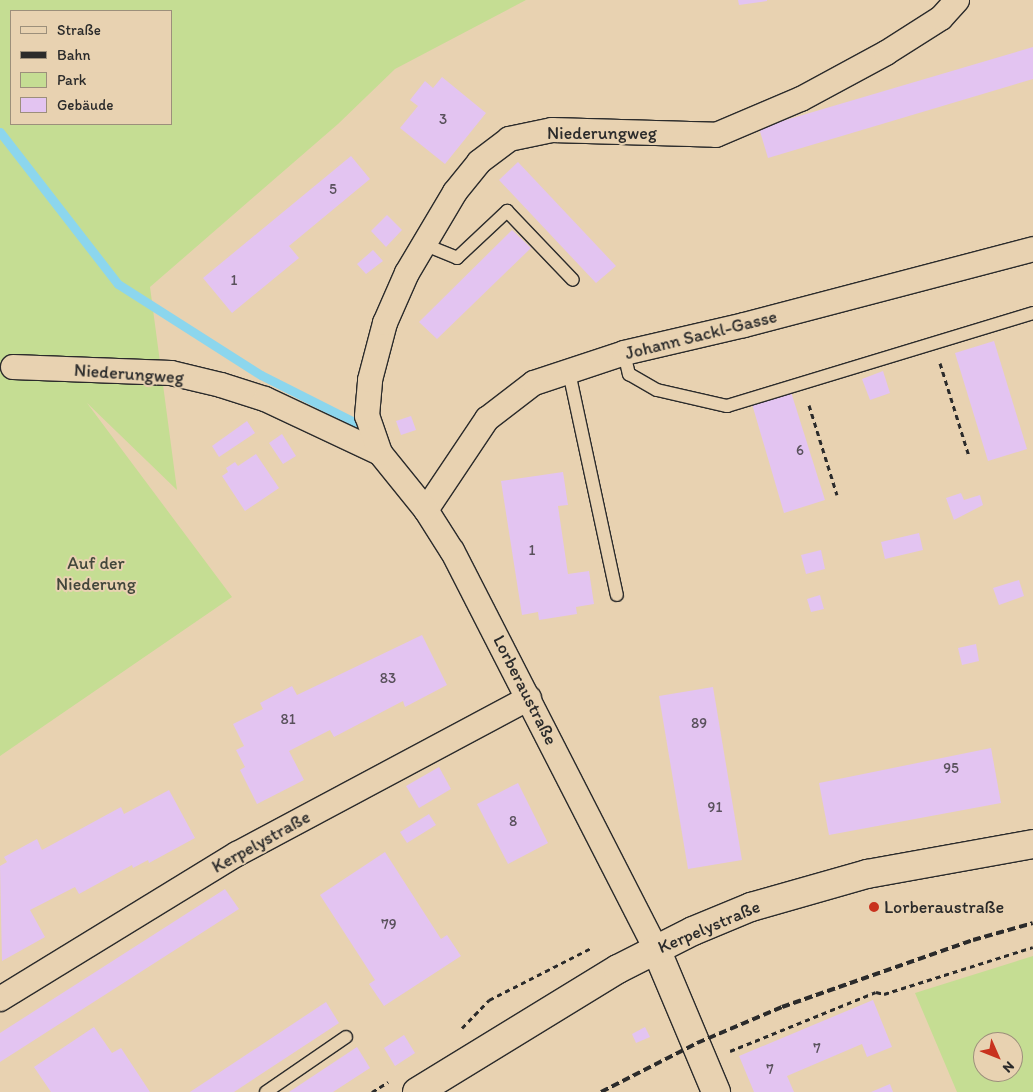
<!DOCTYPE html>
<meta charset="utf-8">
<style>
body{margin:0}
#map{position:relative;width:1033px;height:1092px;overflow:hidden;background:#e8d2b1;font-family:Itim,sans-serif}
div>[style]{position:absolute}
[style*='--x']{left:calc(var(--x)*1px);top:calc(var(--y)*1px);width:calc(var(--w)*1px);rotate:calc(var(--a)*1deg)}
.green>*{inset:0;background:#c5dd93}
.stream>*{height:9px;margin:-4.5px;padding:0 4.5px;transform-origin:4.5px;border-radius:4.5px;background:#8cd6ed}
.building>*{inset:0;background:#e3c4f1}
.path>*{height:3px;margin-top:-1.5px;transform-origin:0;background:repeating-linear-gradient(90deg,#2b2b2b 0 5px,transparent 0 9px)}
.roads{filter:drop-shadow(1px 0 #2b2b2b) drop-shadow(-1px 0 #2b2b2b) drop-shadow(0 1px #2b2b2b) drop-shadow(0 -1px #2b2b2b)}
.service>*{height:12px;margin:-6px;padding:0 6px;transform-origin:6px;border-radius:6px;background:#e8d2b1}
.minor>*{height:24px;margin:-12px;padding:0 12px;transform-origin:12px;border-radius:12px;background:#e8d2b1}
.tertiary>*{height:28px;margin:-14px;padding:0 14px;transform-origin:14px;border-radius:14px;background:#e8d2b1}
.secondary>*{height:28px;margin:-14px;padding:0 14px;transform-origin:14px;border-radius:14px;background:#e8d2b1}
.rail>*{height:4px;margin-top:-2px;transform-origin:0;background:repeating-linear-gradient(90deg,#2b2b2b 0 8px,transparent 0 12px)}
.dots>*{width:14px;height:14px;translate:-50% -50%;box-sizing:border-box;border:2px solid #e8d2b1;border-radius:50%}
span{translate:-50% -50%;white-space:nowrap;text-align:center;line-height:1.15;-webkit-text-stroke:4px #e8d2b1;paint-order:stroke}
.number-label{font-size:15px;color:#59515c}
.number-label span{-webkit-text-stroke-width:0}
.street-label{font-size:18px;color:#2b2b2b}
.park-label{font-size:18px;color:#42463b}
.poi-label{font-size:18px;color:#2b2b2b}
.left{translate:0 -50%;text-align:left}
.legend{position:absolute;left:10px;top:10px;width:162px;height:115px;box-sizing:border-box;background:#e8d2b1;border:1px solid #9c8f7b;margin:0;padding:6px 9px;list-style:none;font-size:15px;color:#2b2b2b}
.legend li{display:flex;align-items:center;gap:10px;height:25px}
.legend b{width:25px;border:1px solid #9c8f7b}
.north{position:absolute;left:973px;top:1032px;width:50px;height:50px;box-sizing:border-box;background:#e8d2b1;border:1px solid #9c8f7b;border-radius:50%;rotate:134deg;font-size:14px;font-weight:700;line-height:20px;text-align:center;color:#2b2b2b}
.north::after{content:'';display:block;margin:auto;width:18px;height:22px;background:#c8321e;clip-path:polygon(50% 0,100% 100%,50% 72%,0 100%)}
</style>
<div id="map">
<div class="green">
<div style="clip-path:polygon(evenodd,0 0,526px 0,395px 69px,338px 124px,150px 287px,177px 490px,87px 403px,232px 597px,0 756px,0 0,11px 11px,171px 11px,171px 124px,11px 124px,11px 11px)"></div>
<div style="clip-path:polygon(evenodd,1033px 956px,1033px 1092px,957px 1092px,915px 993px,1033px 956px,983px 1042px,1013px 1042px,1013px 1072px,983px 1072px,983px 1042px)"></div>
</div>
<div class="stream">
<div style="--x:0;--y:132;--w:192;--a:52.2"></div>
<div style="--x:118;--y:284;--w:169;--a:32.5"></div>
<div style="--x:261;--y:375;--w:106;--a:26.8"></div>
</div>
<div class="building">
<div style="clip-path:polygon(738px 0,767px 0,767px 1px,739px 5px)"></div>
<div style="clip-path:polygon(1033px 47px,1033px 79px,768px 158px,759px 128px)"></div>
<div style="clip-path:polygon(442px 77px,486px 113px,445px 164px,400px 128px,418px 106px,410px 100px,425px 81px,433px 88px)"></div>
<div style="clip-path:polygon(351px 156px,370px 179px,289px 246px,299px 258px,232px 313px,203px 278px)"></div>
<div style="clip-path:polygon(518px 162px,616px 266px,596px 283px,499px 180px)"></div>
<div style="clip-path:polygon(387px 215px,402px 230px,386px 247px,371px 231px)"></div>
<div style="clip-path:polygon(512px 230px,531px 248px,437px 339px,419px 322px)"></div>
<div style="clip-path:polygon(373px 250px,383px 261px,366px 274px,357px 264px)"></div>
<div style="clip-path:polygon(994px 341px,1027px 449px,988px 461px,955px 353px)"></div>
<div style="clip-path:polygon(883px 371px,890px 393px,870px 400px,862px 379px)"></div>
<div style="clip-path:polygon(791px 392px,825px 500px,784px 513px,752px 404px)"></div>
<div style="clip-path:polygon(411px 416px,416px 430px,401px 435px,396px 421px)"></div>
<div style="clip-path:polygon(247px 421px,255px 433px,219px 457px,212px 446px)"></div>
<div style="clip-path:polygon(282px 434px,296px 456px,283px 464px,269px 443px)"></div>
<div style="clip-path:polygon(256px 454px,279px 488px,245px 511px,222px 476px,228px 472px,226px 468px,235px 462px,238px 466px)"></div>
<div style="clip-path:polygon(563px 472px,568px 505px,558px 506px,568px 574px,589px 571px,594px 604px,576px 607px,577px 614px,539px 620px,538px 612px,522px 615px,501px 481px)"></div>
<div style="clip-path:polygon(961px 493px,964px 500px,980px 495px,983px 505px,954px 520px,946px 498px)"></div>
<div style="clip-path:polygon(919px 533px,923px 550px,885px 559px,881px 542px)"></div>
<div style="clip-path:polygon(821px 550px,825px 569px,806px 574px,801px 555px)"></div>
<div style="clip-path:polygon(1019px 580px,1024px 596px,999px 605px,993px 588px)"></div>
<div style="clip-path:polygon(820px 595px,824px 609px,811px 612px,807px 599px)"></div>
<div style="clip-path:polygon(422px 635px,447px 685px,405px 707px,403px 701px,334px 737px,330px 730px,289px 751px,304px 780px,257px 804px,240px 770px,245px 767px,236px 750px,244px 746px,233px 724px,263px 709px,260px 703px,292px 686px,297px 695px)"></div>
<div style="clip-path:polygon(976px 644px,979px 661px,962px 665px,958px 648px)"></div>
<div style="clip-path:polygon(713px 687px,742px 860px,688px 869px,659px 696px)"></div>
<div style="clip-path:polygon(991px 748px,1001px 803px,829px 835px,819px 783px)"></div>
<div style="clip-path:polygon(439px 767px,451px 789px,419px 808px,406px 786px)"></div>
<div style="clip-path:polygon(518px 783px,548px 843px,508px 864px,477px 804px)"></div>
<div style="clip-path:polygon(169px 790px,195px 838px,149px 863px,148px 860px,133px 868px,132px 865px,79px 894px,75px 887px,30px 910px,45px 937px,2px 961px,0 866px,7px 862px,4px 857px,37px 839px,42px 850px,121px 807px,124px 814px)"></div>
<div style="clip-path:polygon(429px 814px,436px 825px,407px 843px,400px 832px)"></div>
<div style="clip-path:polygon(385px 852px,441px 939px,447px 935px,461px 956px,384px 1006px,369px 984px,375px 980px,320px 895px)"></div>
<div style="clip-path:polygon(225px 889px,239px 909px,0 1062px,0 1033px)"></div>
<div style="clip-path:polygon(873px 1000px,892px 1047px,867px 1057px,862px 1044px,787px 1076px,794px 1092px,754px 1092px,739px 1056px)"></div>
<div style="clip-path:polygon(326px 1002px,339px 1023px,234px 1092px,190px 1092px)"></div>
<div style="clip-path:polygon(94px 1027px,112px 1053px,121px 1048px,150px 1092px,51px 1092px,34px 1067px)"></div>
<div style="clip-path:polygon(645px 1027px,650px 1037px,636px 1043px,632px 1034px)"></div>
<div style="clip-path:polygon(404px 1035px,415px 1053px,395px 1066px,384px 1048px)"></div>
<div style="clip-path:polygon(357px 1047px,370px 1068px,333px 1092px,289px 1092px)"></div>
<div style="clip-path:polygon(890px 1084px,893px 1092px,871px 1092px)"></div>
</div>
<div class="path">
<div style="--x:940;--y:363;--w:97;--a:72.7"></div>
<div style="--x:809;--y:405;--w:94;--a:72.7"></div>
<div style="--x:462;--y:1028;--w:39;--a:-46"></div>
<div style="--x:489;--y:1000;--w:114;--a:-27"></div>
<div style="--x:730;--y:1051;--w:157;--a:-22"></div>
<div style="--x:876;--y:992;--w:8;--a:14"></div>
<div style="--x:884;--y:994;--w:156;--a:-17.5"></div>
<div style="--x:372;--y:1092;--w:19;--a:-32"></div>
</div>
<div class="roads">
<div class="service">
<div style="--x:423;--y:244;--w:37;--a:22"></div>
<div style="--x:457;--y:258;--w:69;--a:-43.2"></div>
<div style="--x:507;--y:211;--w:95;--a:46.3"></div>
<div style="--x:624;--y:353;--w:22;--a:77"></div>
<div style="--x:629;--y:374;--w:32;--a:30"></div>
<div style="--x:657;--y:390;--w:72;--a:12.9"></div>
<div style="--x:727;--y:406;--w:320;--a:-16.9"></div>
<div style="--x:569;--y:372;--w:228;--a:77.9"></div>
<div style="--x:266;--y:1092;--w:97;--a:-34.5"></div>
</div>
<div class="minor">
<div style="--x:13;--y:367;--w:158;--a:2.2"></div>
<div style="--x:171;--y:373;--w:51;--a:13.5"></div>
<div style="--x:221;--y:385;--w:46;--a:17.7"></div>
<div style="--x:265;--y:399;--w:127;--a:25.2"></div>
<div style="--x:426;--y:510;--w:110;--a:-56.2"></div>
<div style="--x:487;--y:419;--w:59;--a:-37.5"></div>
<div style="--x:534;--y:383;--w:95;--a:-18.4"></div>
<div style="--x:624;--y:353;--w:123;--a:-13.1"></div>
<div style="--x:744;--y:325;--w:299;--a:-14.7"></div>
<div style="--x:656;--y:949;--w:447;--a:-117.1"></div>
<div style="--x:452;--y:551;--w:49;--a:-122.4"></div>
<div style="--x:426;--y:510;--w:73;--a:-128.9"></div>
<div style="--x:380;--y:453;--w:39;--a:-109"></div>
<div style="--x:367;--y:416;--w:36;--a:-85"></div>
<div style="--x:370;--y:380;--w:59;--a:-75.3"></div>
<div style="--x:385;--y:323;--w:55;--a:-66.3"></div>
<div style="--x:407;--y:273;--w:94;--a:-59.3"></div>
<div style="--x:455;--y:192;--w:38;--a:-51"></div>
<div style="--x:479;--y:162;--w:38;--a:-37"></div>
<div style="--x:509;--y:139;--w:44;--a:-11.8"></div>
<div style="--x:552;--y:130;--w:164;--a:1.7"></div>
<div style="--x:716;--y:135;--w:92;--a:-23"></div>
<div style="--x:801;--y:99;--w:97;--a:-28.4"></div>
<div style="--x:886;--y:53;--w:65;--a:-32.5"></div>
<div style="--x:941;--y:18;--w:24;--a:-48"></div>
<div style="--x:0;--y:999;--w:278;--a:-31.5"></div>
<div style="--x:237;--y:854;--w:331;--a:-28.1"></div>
</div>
<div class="tertiary">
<div style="--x:656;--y:949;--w:155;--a:67.2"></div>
</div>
<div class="secondary">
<div style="--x:417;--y:1092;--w:236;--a:-31.5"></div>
<div style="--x:618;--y:969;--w:84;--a:-26.9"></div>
<div style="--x:693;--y:931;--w:63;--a:-22.5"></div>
<div style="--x:751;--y:907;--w:121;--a:-15.9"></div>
<div style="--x:867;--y:874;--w:169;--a:-10.2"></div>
</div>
</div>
<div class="rail">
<div style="--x:601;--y:1092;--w:108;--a:-27"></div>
<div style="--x:697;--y:1043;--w:92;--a:-23"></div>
<div style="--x:782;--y:1007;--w:202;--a:-19.3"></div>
<div style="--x:973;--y:940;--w:62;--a:-15.8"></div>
</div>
<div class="dots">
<div style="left:874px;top:907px;background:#c8321e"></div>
</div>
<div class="number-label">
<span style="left:443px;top:120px">3</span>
<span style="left:333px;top:190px">5</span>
<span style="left:234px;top:281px">1</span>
<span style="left:800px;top:451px">6</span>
<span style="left:532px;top:551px">1</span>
<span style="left:388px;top:679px">83</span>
<span style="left:288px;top:720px">81</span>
<span style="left:699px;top:724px">89</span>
<span style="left:951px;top:769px">95</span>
<span style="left:715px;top:808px">91</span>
<span style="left:513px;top:822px">8</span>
<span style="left:389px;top:925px">79</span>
<span style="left:817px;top:1049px">7</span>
<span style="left:770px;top:1070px">7</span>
</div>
<div class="street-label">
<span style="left:602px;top:133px">Niederungweg</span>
<span style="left:701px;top:335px;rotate:-14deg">Johann Sackl-Gasse</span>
<span style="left:129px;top:374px;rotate:4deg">Niederungweg</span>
<span style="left:525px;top:690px;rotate:63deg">Lorberaustraße</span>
<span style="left:261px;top:842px;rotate:-29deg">Kerpelystraße</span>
<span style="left:709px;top:927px;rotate:-23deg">Kerpelystraße</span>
</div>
<div class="park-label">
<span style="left:96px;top:574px">Auf der<br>Niederung</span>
</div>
<div class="poi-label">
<span class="left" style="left:884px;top:907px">Lorberaustraße</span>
</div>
<ul class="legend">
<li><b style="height:6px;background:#e8d2b1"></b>Straße</li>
<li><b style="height:6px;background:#2b2b2b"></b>Bahn</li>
<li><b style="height:14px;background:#c5dd93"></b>Park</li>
<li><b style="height:14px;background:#e3c4f1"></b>Gebäude</li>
</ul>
<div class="north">N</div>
</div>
